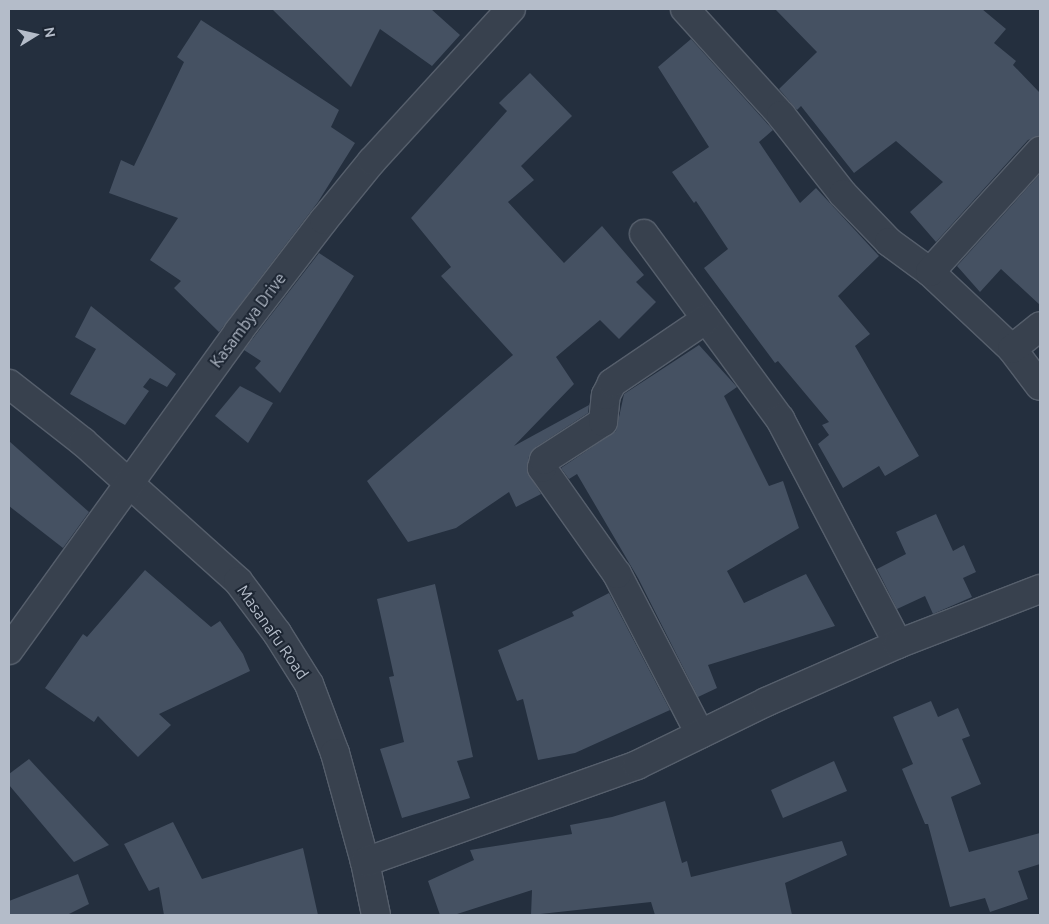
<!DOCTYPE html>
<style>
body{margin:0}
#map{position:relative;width:1049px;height:924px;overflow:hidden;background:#242f3e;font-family:Ubuntu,sans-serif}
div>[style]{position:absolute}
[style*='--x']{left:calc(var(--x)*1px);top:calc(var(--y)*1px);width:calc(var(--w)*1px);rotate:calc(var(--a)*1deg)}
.building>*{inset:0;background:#455162}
.roads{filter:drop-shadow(1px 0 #565f6c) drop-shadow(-1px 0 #565f6c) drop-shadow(0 1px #565f6c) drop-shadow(0 -1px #565f6c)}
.street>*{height:28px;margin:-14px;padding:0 14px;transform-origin:14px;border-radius:14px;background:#38414e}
span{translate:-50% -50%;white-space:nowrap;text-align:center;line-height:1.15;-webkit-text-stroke:4px #1d2633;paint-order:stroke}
.street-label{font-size:16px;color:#b4bcc9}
.frame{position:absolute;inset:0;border:10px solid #b4bcc9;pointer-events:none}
.north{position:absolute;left:10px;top:10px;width:50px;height:50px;-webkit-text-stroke:4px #1d2633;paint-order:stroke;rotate:80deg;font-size:14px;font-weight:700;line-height:20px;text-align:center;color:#b4bcc9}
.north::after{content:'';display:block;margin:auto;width:18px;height:22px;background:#b4bcc9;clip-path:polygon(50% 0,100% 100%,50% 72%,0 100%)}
</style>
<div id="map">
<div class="building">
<div style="clip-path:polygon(272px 9px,431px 9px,460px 35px,432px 66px,380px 29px,351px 87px)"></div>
<div style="clip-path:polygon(775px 9px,982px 9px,1006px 29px,994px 43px,1016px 61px,1013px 65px,1040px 93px,1040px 136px,1028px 140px,936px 242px,910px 212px,943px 182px,896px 141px,854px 173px,801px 106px,797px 110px,779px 89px,817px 52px)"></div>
<div style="clip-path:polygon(201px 20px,339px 110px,331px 127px,355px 143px,318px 202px,219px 332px,174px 288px,181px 281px,150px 260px,178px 218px,109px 193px,121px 160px,134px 166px,184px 62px,177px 57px)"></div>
<div style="clip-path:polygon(691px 39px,773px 130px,759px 142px,800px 203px,816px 188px,879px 256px,838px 296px,870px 334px,855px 346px,919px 456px,885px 476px,879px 466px,843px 488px,818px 444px,829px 435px,822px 425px,829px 422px,778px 361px,775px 363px,704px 268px,728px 249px,696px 201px,694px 203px,672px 172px,709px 147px,658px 67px)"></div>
<div style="clip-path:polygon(530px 73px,572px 116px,521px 166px,534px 180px,508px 202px,564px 263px,602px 226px,644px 275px,636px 282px,656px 302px,619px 339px,600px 320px,556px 357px,574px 384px,514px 446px,589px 405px,588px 413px,536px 447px,529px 456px,527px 471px,541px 494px,516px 507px,509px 492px,456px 528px,408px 542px,367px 481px,513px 355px,441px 276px,451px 267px,411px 218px,507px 111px,499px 103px)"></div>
<div style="clip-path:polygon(1040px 174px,1040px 305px,1001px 269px,980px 292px,957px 266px)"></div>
<div style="clip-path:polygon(319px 253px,354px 276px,280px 393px,255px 368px,261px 361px,244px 350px)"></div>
<div style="clip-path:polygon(91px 306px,176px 374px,167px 387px,150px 378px,143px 387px,149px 391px,125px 425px,70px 394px,96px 349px,75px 337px)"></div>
<div style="clip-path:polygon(699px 345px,737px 387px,724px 396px,769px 486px,783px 481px,799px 528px,727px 571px,744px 603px,806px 574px,835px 626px,708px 665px,717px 688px,698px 697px,638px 578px,577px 474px,569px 479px,561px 468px,616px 431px,624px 394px)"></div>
<div style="clip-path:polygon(240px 386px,273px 403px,248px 443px,215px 416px)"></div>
<div style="clip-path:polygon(9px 441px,89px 512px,63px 548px,9px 506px)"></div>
<div style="clip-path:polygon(936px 514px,953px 551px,964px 545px,976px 572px,963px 578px,972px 597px,933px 614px,925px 596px,897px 609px,877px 569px,906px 554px,896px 532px)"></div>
<div style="clip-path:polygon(145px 570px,211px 627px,220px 621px,243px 654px,250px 671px,159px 714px,171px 725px,138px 757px,98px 716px,94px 722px,45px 688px,83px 634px,87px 637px)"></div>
<div style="clip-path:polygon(435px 584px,473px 757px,457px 761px,470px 798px,402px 818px,380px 749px,404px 742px,389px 677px,394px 676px,377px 599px)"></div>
<div style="clip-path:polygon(609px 593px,670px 710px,575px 753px,538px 760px,523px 699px,517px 701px,498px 650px,574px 616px,572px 612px)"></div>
<div style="clip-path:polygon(931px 701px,938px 717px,958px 708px,970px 736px,962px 739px,981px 784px,951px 797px,969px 852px,1040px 833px,1040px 864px,1018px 871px,1028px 899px,990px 912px,985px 898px,950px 907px,928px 824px,925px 824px,902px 769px,913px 764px,893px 717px)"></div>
<div style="clip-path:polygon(29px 759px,109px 845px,74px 862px,9px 785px,9px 774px)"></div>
<div style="clip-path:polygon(834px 761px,847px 791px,783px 818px,771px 790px)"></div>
<div style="clip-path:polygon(665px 801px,682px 863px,687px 861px,691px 877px,842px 841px,847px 855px,785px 883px,792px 915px,655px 915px,651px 902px,531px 915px,532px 890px,454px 915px,440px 915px,428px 881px,474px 860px,470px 850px,572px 834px,570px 825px,612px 817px)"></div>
<div style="clip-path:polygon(173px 822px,202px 879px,303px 848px,318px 915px,164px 915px,159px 887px,149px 891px,124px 844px)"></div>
<div style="clip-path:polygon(78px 874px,89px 904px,67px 915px,9px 915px,9px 901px)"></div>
</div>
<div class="roads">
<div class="street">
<div style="--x:685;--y:9;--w:143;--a:47.8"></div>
<div style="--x:781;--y:115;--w:100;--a:51.9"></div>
<div style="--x:843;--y:194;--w:66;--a:46.2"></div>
<div style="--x:889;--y:242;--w:51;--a:36.2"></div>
<div style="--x:930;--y:272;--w:112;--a:43.2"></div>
<div style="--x:1012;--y:349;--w:46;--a:52.9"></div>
<div style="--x:644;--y:234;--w:230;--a:53.7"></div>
<div style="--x:780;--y:419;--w:254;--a:62.3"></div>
<div style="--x:930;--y:272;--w:164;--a:-47.7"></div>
<div style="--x:1012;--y:349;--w:36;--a:-39"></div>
<div style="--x:9;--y:384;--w:94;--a:38.1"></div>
<div style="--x:83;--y:442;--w:208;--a:41.9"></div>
<div style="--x:238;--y:581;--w:65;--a:53.1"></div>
<div style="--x:277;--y:633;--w:60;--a:57.9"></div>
<div style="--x:309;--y:684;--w:74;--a:69.4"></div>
<div style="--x:335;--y:753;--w:113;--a:74.6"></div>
<div style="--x:365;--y:862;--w:54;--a:78.3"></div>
<div style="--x:9;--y:650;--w:392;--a:-54.2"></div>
<div style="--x:238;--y:332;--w:141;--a:-52.5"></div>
<div style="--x:324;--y:220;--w:76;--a:-50.9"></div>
<div style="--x:372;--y:161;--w:206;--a:-47.6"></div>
<div style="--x:700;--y:734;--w:180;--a:-117.4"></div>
<div style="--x:617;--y:574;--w:130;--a:-125.3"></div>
<div style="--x:542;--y:468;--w:8;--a:-76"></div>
<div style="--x:544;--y:460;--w:70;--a:-32.8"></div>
<div style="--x:603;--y:422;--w:27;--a:-84"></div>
<div style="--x:606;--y:395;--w:13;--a:-63"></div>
<div style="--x:612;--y:383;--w:114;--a:-34.2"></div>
<div style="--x:365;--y:862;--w:289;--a:-19.6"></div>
<div style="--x:637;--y:765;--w:144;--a:-26"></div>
<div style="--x:766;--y:702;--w:144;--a:-23.7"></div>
<div style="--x:898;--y:644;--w:152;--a:-21.2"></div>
</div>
</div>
<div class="street-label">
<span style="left:248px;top:320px;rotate:-53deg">Kasambya Drive</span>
<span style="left:273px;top:632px;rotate:55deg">Masanafu Road</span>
</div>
<div class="frame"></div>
<div class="north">N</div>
</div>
